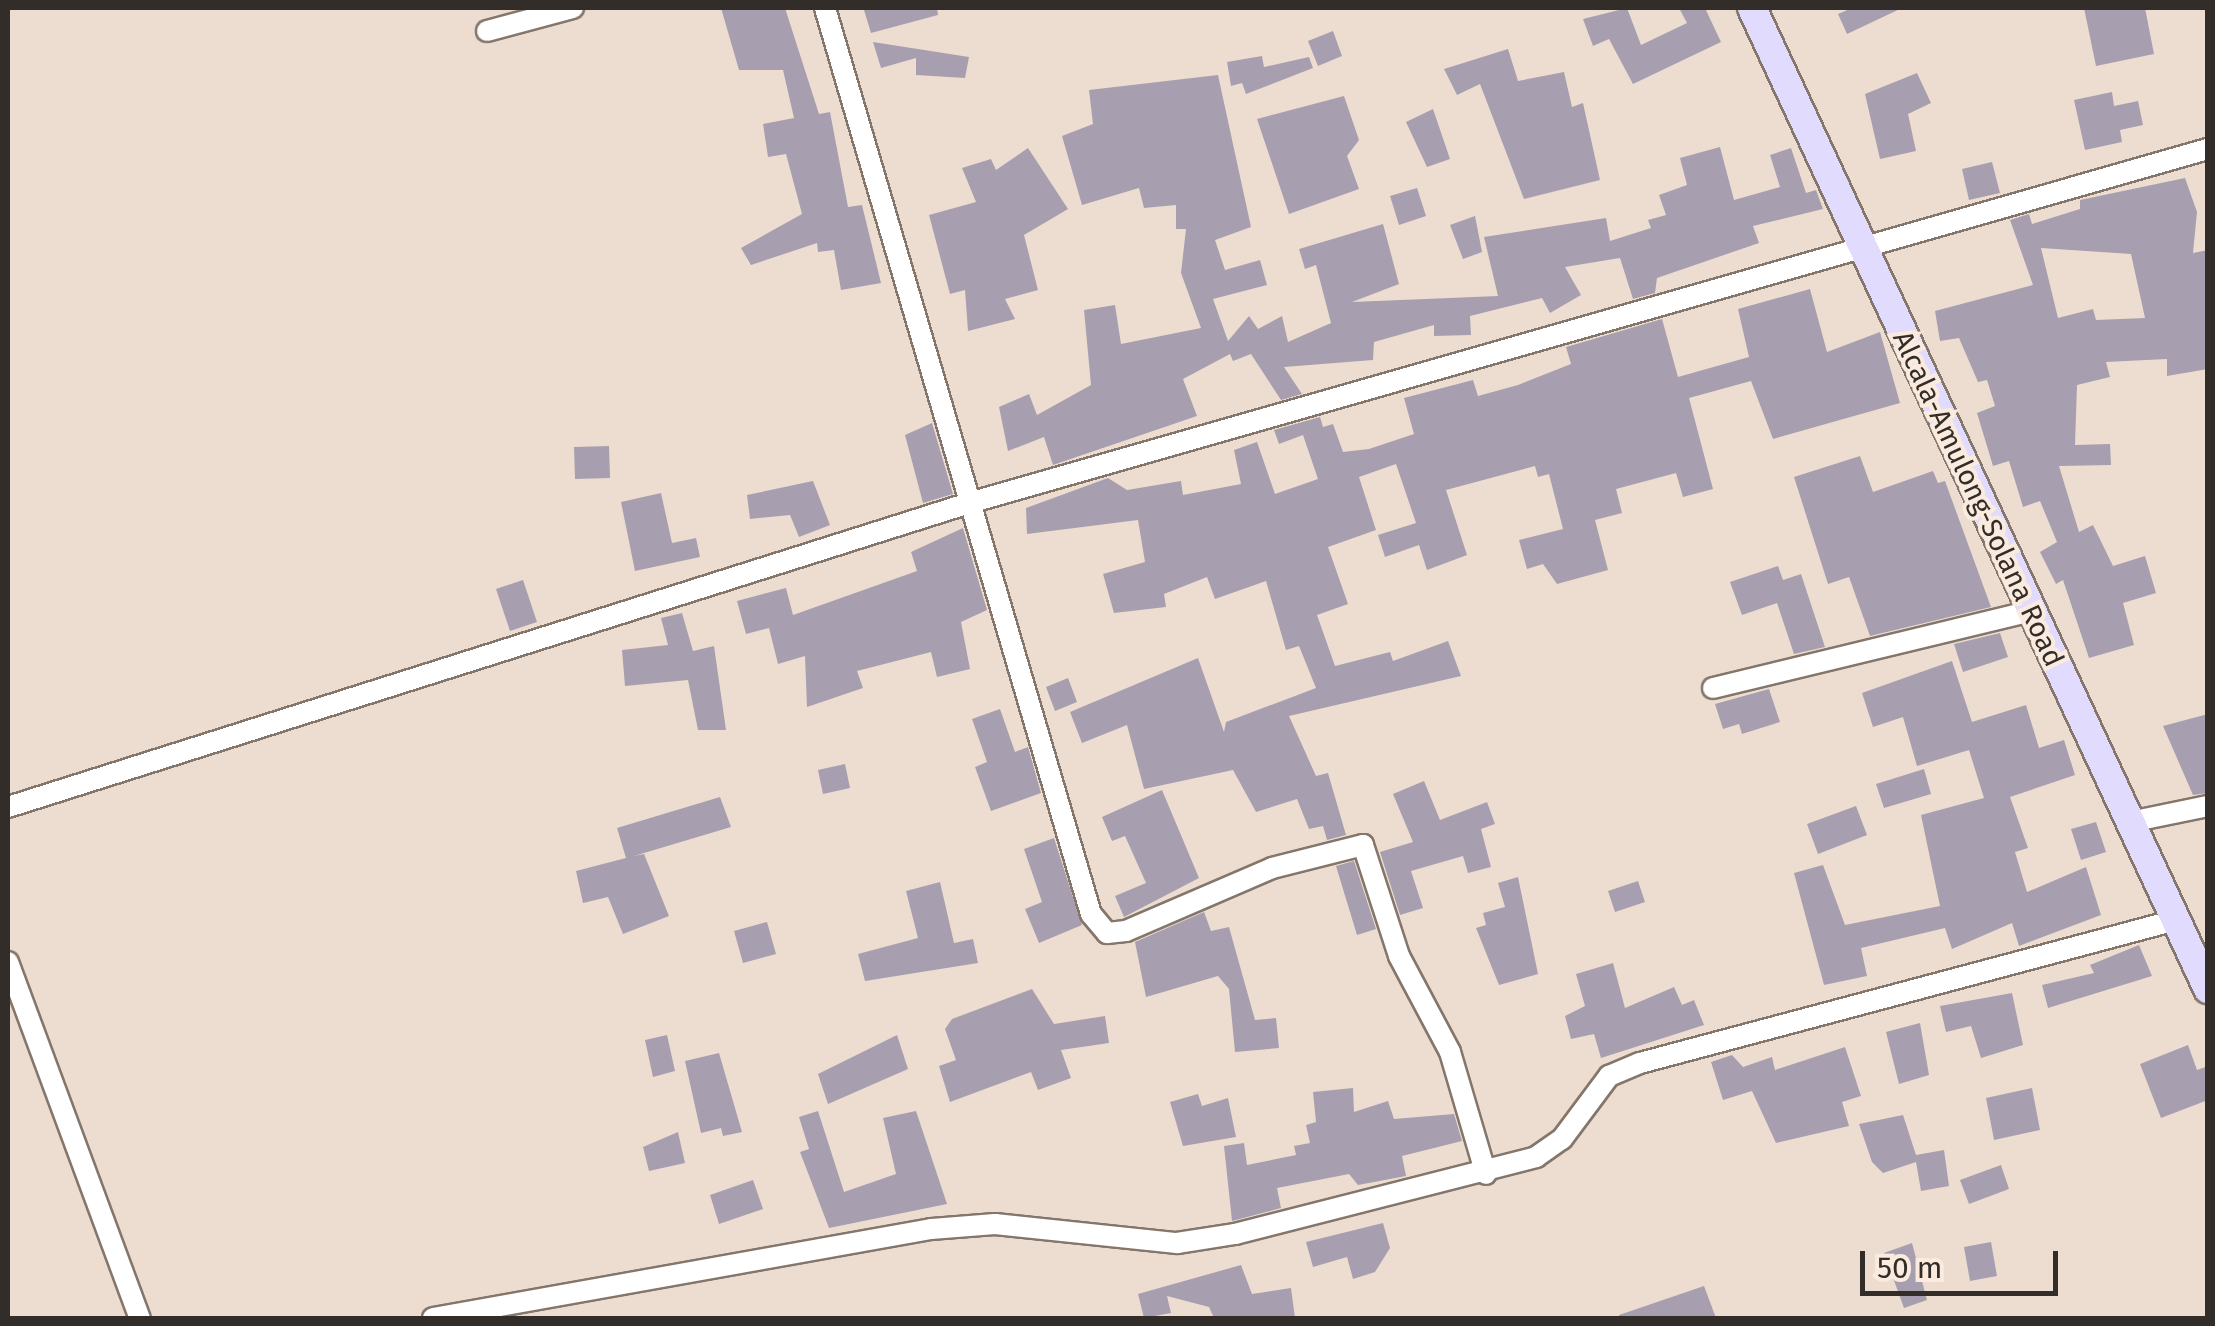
<!DOCTYPE html>
<style>
body{margin:0}
#map{position:relative;width:2215px;height:1326px;overflow:hidden;background:#edddd1;font-family:"Fira Sans",sans-serif}
div>[style]{position:absolute}
[style*='--x']{left:calc(var(--x)*1px);top:calc(var(--y)*1px);width:calc(var(--w)*1px);rotate:calc(var(--a)*1deg)}
.building>*{inset:0;background:#a79faf}
.roads{filter:drop-shadow(2px 0 #84766b) drop-shadow(-2px 0 #84766b) drop-shadow(0 2px #84766b) drop-shadow(0 -2px #84766b)}
.minor>*{height:20px;margin:-10px;padding:0 10px;transform-origin:10px;border-radius:10px;background:#fff}
.secondary>*{height:28px;margin:-14px;padding:0 14px;transform-origin:14px;border-radius:14px;background:#e1dcfe}
span{translate:-50% -50%;white-space:nowrap;text-align:center;line-height:1.15;-webkit-text-stroke:8px #faebde;paint-order:stroke}
.street-label{font-size:28px;color:#322d28}
.frame{position:absolute;inset:0;border:10px solid #322d28;pointer-events:none}
.scale{position:absolute;left:1860px;top:1251px;width:198px;height:45px;box-sizing:border-box;border:5px solid #322d28;border-top:0;padding-left:12px;font-size:30px;line-height:35px;white-space:nowrap;color:#322d28;-webkit-text-stroke:8px #faebde;paint-order:stroke}
</style>
<div id="map">
<div class="building">
<div style="clip-path:polygon(721px 8px,785px 8px,819px 114px,830px 112px,848px 207px,862px 205px,881px 283px,841px 290px,834px 250px,818px 252px,817px 243px,751px 265px,741px 248px,802px 214px,786px 154px,768px 157px,763px 124px,794px 118px,783px 70px,739px 70px)"></div>
<div style="clip-path:polygon(894px 8px,937px 8px,938px 15px,871px 33px,864px 10px)"></div>
<div style="clip-path:polygon(1627px 8px,1641px 45px,1687px 23px,1679px 8px,1705px 8px,1721px 42px,1633px 84px,1609px 39px,1593px 46px,1583px 19px)"></div>
<div style="clip-path:polygon(1852px 8px,1902px 8px,1847px 34px,1838px 14px)"></div>
<div style="clip-path:polygon(2084px 8px,2145px 8px,2154px 54px,2096px 66px)"></div>
<div style="clip-path:polygon(1333px 31px,1342px 56px,1318px 66px,1308px 41px)"></div>
<div style="clip-path:polygon(873px 42px,969px 57px,965px 78px,916px 75px,916px 58px,881px 68px)"></div>
<div style="clip-path:polygon(1508px 49px,1518px 81px,1564px 72px,1572px 107px,1583px 103px,1600px 180px,1524px 199px,1480px 84px,1457px 95px,1444px 69px)"></div>
<div style="clip-path:polygon(1262px 56px,1264px 67px,1309px 57px,1313px 68px,1246px 94px,1242px 83px,1231px 86px,1227px 62px)"></div>
<div style="clip-path:polygon(1917px 73px,1931px 103px,1908px 114px,1916px 151px,1880px 159px,1865px 94px)"></div>
<div style="clip-path:polygon(1218px 75px,1251px 227px,1215px 240px,1225px 270px,1260px 260px,1267px 285px,1213px 299px,1228px 341px,1249px 316px,1258px 329px,1282px 316px,1288px 342px,1331px 323px,1316px 265px,1305px 269px,1299px 249px,1383px 224px,1399px 284px,1352px 302px,1498px 296px,1484px 237px,1606px 218px,1610px 241px,1651px 228px,1648px 220px,1666px 215px,1659px 195px,1687px 185px,1680px 158px,1720px 147px,1734px 200px,1780px 187px,1770px 155px,1791px 148px,1806px 193px,1816px 190px,1823px 209px,1753px 226px,1759px 243px,1657px 278px,1655px 293px,1633px 299px,1620px 258px,1565px 267px,1581px 295px,1550px 313px,1542px 298px,1470px 316px,1471px 335px,1434px 336px,1434px 325px,1374px 342px,1373px 360px,1284px 367px,1302px 394px,1281px 400px,1251px 354px,1233px 361px,1230px 354px,1183px 379px,1197px 416px,1053px 465px,1044px 437px,1008px 451px,999px 407px,1029px 394px,1037px 415px,1091px 385px,1084px 310px,1115px 305px,1121px 344px,1201px 328px,1181px 273px,1186px 229px,1176px 229px,1176px 205px,1144px 208px,1139px 188px,1082px 205px,1062px 136px,1093px 124px,1089px 90px)"></div>
<div style="clip-path:polygon(2112px 92px,2114px 106px,2138px 101px,2143px 125px,2120px 130px,2122px 142px,2085px 150px,2074px 100px)"></div>
<div style="clip-path:polygon(1344px 96px,1359px 140px,1347px 156px,1359px 189px,1289px 214px,1257px 119px)"></div>
<div style="clip-path:polygon(1433px 109px,1450px 159px,1427px 167px,1406px 122px)"></div>
<div style="clip-path:polygon(1028px 148px,1068px 209px,1024px 235px,1038px 290px,1005px 299px,1015px 319px,968px 331px,965px 290px,950px 294px,929px 215px,976px 202px,962px 168px,991px 159px,996px 170px)"></div>
<div style="clip-path:polygon(1992px 162px,2000px 193px,1969px 200px,1962px 169px)"></div>
<div style="clip-path:polygon(evenodd,2185px 178px,2197px 212px,2193px 253px,2208px 250px,2208px 369px,2167px 376px,2167px 359px,2106px 362px,2110px 377px,2077px 385px,2075px 445px,2110px 444px,2111px 465px,2059px 466px,2079px 532px,2093px 525px,2113px 566px,2145px 556px,2156px 593px,2123px 603px,2134px 645px,2089px 658px,2063px 580px,2056px 584px,2040px 552px,2057px 542px,2040px 501px,2023px 507px,2009px 461px,1993px 466px,1977px 413px,1995px 406px,1987px 380px,1978px 382px,1959px 338px,1940px 341px,1935px 311px,2033px 285px,2010px 220px,2029px 214px,2032px 224px,2080px 209px,2080px 200px,2185px 178px,2041px 248px,2131px 254px,2145px 318px,2096px 320px,2093px 309px,2058px 318px,2041px 248px)"></div>
<div style="clip-path:polygon(1417px 188px,1426px 216px,1399px 225px,1390px 196px)"></div>
<div style="clip-path:polygon(1475px 216px,1482px 252px,1463px 259px,1450px 225px)"></div>
<div style="clip-path:polygon(1810px 289px,1827px 352px,1880px 332px,1900px 403px,1773px 439px,1751px 381px,1689px 398px,1713px 489px,1683px 497px,1676px 473px,1616px 489px,1622px 513px,1595px 520px,1608px 570px,1557px 584px,1543px 564px,1527px 569px,1519px 540px,1563px 529px,1549px 474px,1538px 477px,1535px 466px,1446px 490px,1467px 555px,1427px 570px,1419px 545px,1385px 557px,1378px 535px,1416px 523px,1396px 464px,1359px 477px,1376px 530px,1328px 547px,1348px 604px,1317px 615px,1335px 666px,1390px 652px,1393px 661px,1448px 641px,1461px 676px,1289px 716px,1316px 776px,1328px 773px,1346px 835px,1327px 840px,1323px 826px,1309px 829px,1297px 799px,1256px 812px,1233px 770px,1144px 789px,1127px 725px,1082px 743px,1070px 712px,1198px 658px,1224px 732px,1226px 722px,1316px 688px,1299px 646px,1286px 650px,1266px 581px,1215px 599px,1207px 577px,1164px 594px,1166px 607px,1114px 613px,1103px 574px,1145px 562px,1138px 520px,1027px 534px,1026px 508px,1108px 478px,1127px 490px,1181px 481px,1183px 495px,1241px 484px,1234px 450px,1257px 442px,1275px 494px,1318px 479px,1303px 435px,1279px 444px,1274px 430px,1320px 417px,1323px 427px,1333px 424px,1343px 452px,1369px 449px,1414px 434px,1404px 398px,1473px 380px,1478px 396px,1518px 385px,1571px 364px,1566px 347px,1662px 319px,1678px 377px,1749px 357px,1738px 309px)"></div>
<div style="clip-path:polygon(932px 423px,953px 494px,923px 503px,905px 435px)"></div>
<div style="clip-path:polygon(609px 446px,610px 478px,575px 479px,574px 447px)"></div>
<div style="clip-path:polygon(1860px 456px,1873px 492px,1933px 471px,1938px 483px,1945px 481px,1991px 607px,1870px 636px,1849px 577px,1828px 584px,1794px 477px)"></div>
<div style="clip-path:polygon(813px 481px,830px 525px,799px 537px,790px 515px,750px 519px,747px 495px)"></div>
<div style="clip-path:polygon(661px 493px,672px 543px,696px 538px,700px 557px,635px 571px,621px 502px)"></div>
<div style="clip-path:polygon(963px 528px,987px 610px,961px 622px,970px 669px,937px 677px,931px 652px,857px 671px,863px 688px,807px 707px,805px 656px,778px 664px,769px 628px,746px 634px,737px 601px,786px 588px,793px 615px,917px 571px,911px 552px)"></div>
<div style="clip-path:polygon(1778px 566px,1783px 580px,1801px 574px,1825px 647px,1794px 654px,1777px 603px,1742px 615px,1730px 582px)"></div>
<div style="clip-path:polygon(523px 580px,537px 622px,510px 631px,496px 589px)"></div>
<div style="clip-path:polygon(682px 613px,693px 651px,714px 646px,726px 730px,698px 730px,688px 680px,625px 686px,622px 650px,668px 645px,661px 618px)"></div>
<div style="clip-path:polygon(2000px 633px,2008px 657px,1963px 672px,1954px 644px)"></div>
<div style="clip-path:polygon(1952px 661px,1972px 722px,2026px 705px,2039px 748px,2064px 740px,2075px 775px,2010px 797px,2028px 848px,2015px 852px,2027px 892px,2086px 867px,2101px 915px,2019px 946px,2012px 923px,1952px 949px,1945px 928px,1861px 948px,1867px 976px,1824px 985px,1794px 873px,1823px 865px,1845px 925px,1940px 906px,1921px 815px,1984px 798px,1969px 750px,1917px 766px,1903px 717px,1873px 727px,1862px 693px)"></div>
<div style="clip-path:polygon(1068px 678px,1077px 702px,1055px 711px,1046px 687px)"></div>
<div style="clip-path:polygon(1769px 689px,1780px 722px,1742px 734px,1739px 724px,1723px 729px,1715px 704px)"></div>
<div style="clip-path:polygon(1000px 709px,1015px 752px,1028px 747px,1041px 793px,991px 811px,975px 767px,987px 762px,972px 719px)"></div>
<div style="clip-path:polygon(2208px 714px,2208px 793px,2193px 795px,2163px 726px)"></div>
<div style="clip-path:polygon(845px 764px,850px 788px,823px 794px,818px 770px)"></div>
<div style="clip-path:polygon(1924px 769px,1931px 794px,1884px 808px,1876px 784px)"></div>
<div style="clip-path:polygon(1424px 781px,1440px 820px,1487px 802px,1495px 824px,1481px 829px,1491px 867px,1468px 873px,1463px 856px,1411px 871px,1423px 908px,1400px 915px,1380px 852px,1413px 842px,1393px 794px)"></div>
<div style="clip-path:polygon(1162px 790px,1199px 878px,1124px 917px,1115px 896px,1146px 883px,1125px 836px,1112px 841px,1102px 817px)"></div>
<div style="clip-path:polygon(720px 797px,731px 827px,634px 856px,644px 854px,669px 916px,623px 934px,608px 897px,583px 903px,576px 871px,626px 858px,617px 828px)"></div>
<div style="clip-path:polygon(1856px 806px,1867px 835px,1818px 854px,1807px 824px)"></div>
<div style="clip-path:polygon(2096px 822px,2106px 852px,2081px 860px,2071px 829px)"></div>
<div style="clip-path:polygon(1054px 838px,1082px 925px,1039px 943px,1025px 909px,1042px 902px,1024px 849px)"></div>
<div style="clip-path:polygon(1354px 861px,1376px 929px,1357px 935px,1336px 866px)"></div>
<div style="clip-path:polygon(1518px 877px,1538px 974px,1499px 985px,1476px 928px,1486px 925px,1483px 913px,1505px 907px,1498px 883px)"></div>
<div style="clip-path:polygon(1638px 881px,1645px 902px,1615px 912px,1608px 891px)"></div>
<div style="clip-path:polygon(940px 882px,954px 943px,973px 939px,978px 963px,865px 981px,858px 954px,918px 938px,906px 891px)"></div>
<div style="clip-path:polygon(1204px 912px,1211px 931px,1229px 927px,1255px 1020px,1276px 1018px,1279px 1048px,1235px 1052px,1229px 989px,1218px 976px,1146px 997px,1135px 942px)"></div>
<div style="clip-path:polygon(767px 922px,776px 954px,743px 963px,734px 931px)"></div>
<div style="clip-path:polygon(2139px 945px,2152px 976px,2048px 1008px,2042px 985px,2094px 973px,2090px 965px)"></div>
<div style="clip-path:polygon(1613px 963px,1625px 1008px,1674px 987px,1682px 1005px,1694px 1000px,1704px 1025px,1601px 1058px,1594px 1034px,1571px 1039px,1565px 1016px,1585px 1006px,1576px 974px)"></div>
<div style="clip-path:polygon(1032px 989px,1054px 1024px,1105px 1016px,1109px 1043px,1061px 1050px,1071px 1078px,1038px 1090px,1031px 1072px,950px 1102px,939px 1066px,956px 1060px,945px 1029px,952px 1019px)"></div>
<div style="clip-path:polygon(2012px 993px,2023px 1045px,1981px 1058px,1971px 1026px,1946px 1032px,1940px 1006px)"></div>
<div style="clip-path:polygon(1920px 1023px,1929px 1075px,1899px 1084px,1886px 1032px)"></div>
<div style="clip-path:polygon(667px 1035px,675px 1071px,653px 1077px,645px 1040px)"></div>
<div style="clip-path:polygon(897px 1035px,908px 1069px,828px 1104px,818px 1074px)"></div>
<div style="clip-path:polygon(2188px 1045px,2197px 1070px,2208px 1066px,2208px 1100px,2161px 1118px,2140px 1064px)"></div>
<div style="clip-path:polygon(1845px 1047px,1861px 1096px,1842px 1102px,1849px 1126px,1776px 1143px,1752px 1091px,1723px 1100px,1711px 1062px,1732px 1055px,1743px 1067px,1772px 1057px,1775px 1070px)"></div>
<div style="clip-path:polygon(719px 1053px,742px 1132px,723px 1136px,721px 1128px,701px 1133px,685px 1061px)"></div>
<div style="clip-path:polygon(1353px 1088px,1354px 1112px,1388px 1101px,1394px 1119px,1454px 1114px,1462px 1141px,1402px 1156px,1406px 1176px,1358px 1185px,1349px 1174px,1277px 1188px,1281px 1208px,1232px 1221px,1224px 1146px,1244px 1143px,1247px 1165px,1296px 1155px,1294px 1146px,1310px 1143px,1306px 1125px,1316px 1122px,1313px 1092px)"></div>
<div style="clip-path:polygon(2032px 1088px,2040px 1130px,1994px 1140px,1986px 1098px)"></div>
<div style="clip-path:polygon(1198px 1094px,1202px 1106px,1228px 1098px,1236px 1137px,1183px 1146px,1170px 1102px)"></div>
<div style="clip-path:polygon(818px 1111px,844px 1192px,896px 1174px,883px 1118px,916px 1111px,947px 1204px,829px 1228px,800px 1152px,809px 1149px,799px 1117px)"></div>
<div style="clip-path:polygon(1903px 1115px,1916px 1155px,1944px 1150px,1949px 1186px,1921px 1191px,1916px 1162px,1883px 1173px,1872px 1162px,1859px 1124px)"></div>
<div style="clip-path:polygon(678px 1132px,685px 1163px,649px 1171px,643px 1147px)"></div>
<div style="clip-path:polygon(2001px 1165px,2009px 1189px,1969px 1204px,1960px 1180px)"></div>
<div style="clip-path:polygon(753px 1180px,763px 1209px,719px 1224px,710px 1195px)"></div>
<div style="clip-path:polygon(1383px 1223px,1390px 1248px,1375px 1272px,1353px 1279px,1347px 1257px,1313px 1267px,1306px 1242px)"></div>
<div style="clip-path:polygon(1991px 1242px,1997px 1276px,1970px 1281px,1964px 1247px)"></div>
<div style="clip-path:polygon(1912px 1243px,1927px 1300px,1904px 1308px,1884px 1253px)"></div>
<div style="clip-path:polygon(1241px 1265px,1252px 1294px,1291px 1288px,1295px 1318px,1214px 1318px,1209px 1307px,1167px 1296px,1171px 1313px,1144px 1318px,1138px 1294px)"></div>
<div style="clip-path:polygon(1704px 1286px,1716px 1318px,1620px 1318px,1619px 1315px)"></div>
</div>
<div class="roads">
<div class="minor">
<div style="--x:825;--y:8;--w:944;--a:73.64"></div>
<div style="--x:1091;--y:914;--w:25;--a:50"></div>
<div style="--x:1107;--y:933;--w:19;--a:-6"></div>
<div style="--x:1126;--y:931;--w:159;--a:-23.3"></div>
<div style="--x:1272;--y:868;--w:94;--a:-14.2"></div>
<div style="--x:1363;--y:845;--w:117;--a:72"></div>
<div style="--x:1399;--y:956;--w:109;--a:62"></div>
<div style="--x:1450;--y:1052;--w:127;--a:73.6"></div>
<div style="--x:487;--y:31;--w:89;--a:-15"></div>
<div style="--x:1713;--y:688;--w:324;--a:-13.6"></div>
<div style="--x:8;--y:807;--w:1008;--a:-17.55"></div>
<div style="--x:969;--y:503;--w:1289;--a:-15.95"></div>
<div style="--x:2130;--y:822;--w:80;--a:-11.6"></div>
<div style="--x:8;--y:962;--w:380;--a:69.7"></div>
<div style="--x:433;--y:1318;--w:506;--a:-10.13"></div>
<div style="--x:931;--y:1229;--w:64;--a:-4.5"></div>
<div style="--x:995;--y:1224;--w:183;--a:6"></div>
<div style="--x:1177;--y:1243;--w:59;--a:-8.8"></div>
<div style="--x:1235;--y:1234;--w:311;--a:-14.3"></div>
<div style="--x:1536;--y:1157;--w:32;--a:-35"></div>
<div style="--x:1562;--y:1139;--w:79;--a:-53.3"></div>
<div style="--x:1609;--y:1076;--w:34;--a:-23"></div>
<div style="--x:1640;--y:1063;--w:555;--a:-14.94"></div>
</div>
<div class="secondary">
<div style="--x:1752;--y:8;--w:1082;--a:65.07"></div>
</div>
</div>
<div class="street-label">
<span style="left:1978px;top:499px;rotate:65deg">Alcala-Amulong-Solana Road</span>
</div>
<div class="frame"></div>
<div class="scale">50 m</div>
</div>
